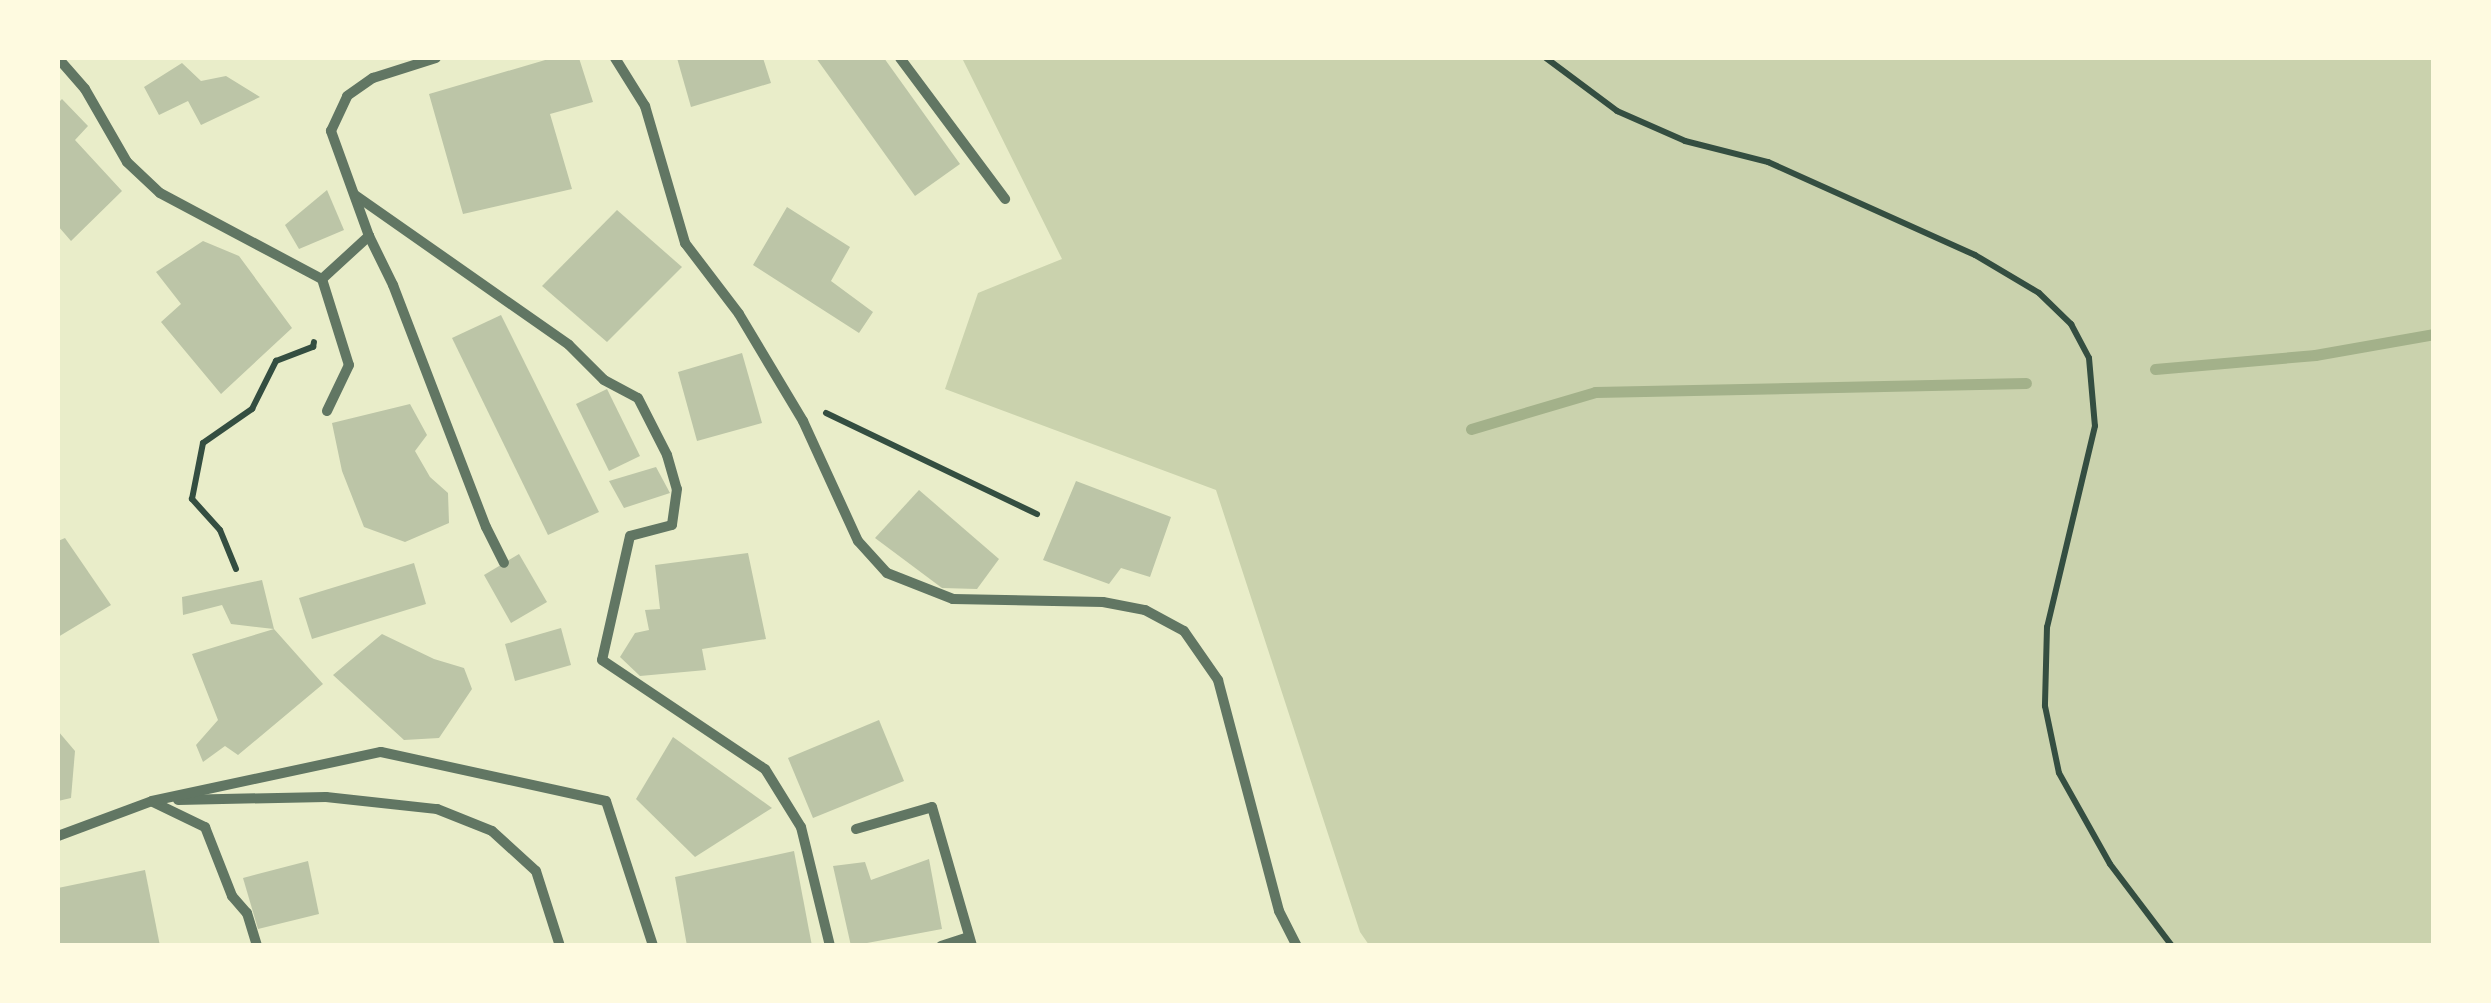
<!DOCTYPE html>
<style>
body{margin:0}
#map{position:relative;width:2491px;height:1003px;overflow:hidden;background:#e9edc9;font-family:"Varela Round",sans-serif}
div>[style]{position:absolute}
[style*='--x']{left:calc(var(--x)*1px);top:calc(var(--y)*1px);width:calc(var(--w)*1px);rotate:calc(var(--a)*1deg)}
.green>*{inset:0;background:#cad2ad}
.stream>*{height:11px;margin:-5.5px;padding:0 5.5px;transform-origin:5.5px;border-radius:5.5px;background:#a3b18a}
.building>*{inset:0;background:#bcc5a7}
.path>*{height:6px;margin:-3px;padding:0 3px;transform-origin:3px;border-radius:3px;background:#344e41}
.minor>*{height:10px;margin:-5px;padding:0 5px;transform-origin:5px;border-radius:5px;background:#617663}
span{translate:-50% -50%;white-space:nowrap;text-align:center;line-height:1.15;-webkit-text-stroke:8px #fefae0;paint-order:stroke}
.frame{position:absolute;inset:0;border:60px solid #fefae0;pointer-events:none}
</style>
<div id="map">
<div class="green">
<div style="clip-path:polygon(962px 58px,2433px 58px,2433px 945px,1369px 945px,1360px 932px,1216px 490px,945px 389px,978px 293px,1062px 259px)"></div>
</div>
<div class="stream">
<div style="--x:2155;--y:369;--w:161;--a:-5"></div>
<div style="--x:2315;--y:355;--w:121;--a:-10"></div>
<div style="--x:1471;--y:429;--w:129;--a:-16.6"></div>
<div style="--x:1595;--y:392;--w:431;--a:-1.2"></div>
</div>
<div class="building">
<div style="clip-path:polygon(552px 58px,579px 58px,593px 102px,550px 114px,572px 189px,463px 214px,429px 94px)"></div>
<div style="clip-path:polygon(677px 58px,763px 58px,771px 83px,691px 107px)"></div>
<div style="clip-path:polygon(816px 58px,884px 58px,960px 164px,915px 196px)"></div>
<div style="clip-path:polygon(182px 63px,201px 81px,226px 76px,260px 97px,201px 125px,188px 101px,159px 115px,144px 87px)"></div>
<div style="clip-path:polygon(62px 99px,88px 126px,75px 140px,122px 191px,71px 241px,58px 226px,58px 103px)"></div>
<div style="clip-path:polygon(327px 190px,344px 230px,299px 249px,285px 225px)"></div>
<div style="clip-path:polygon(787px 207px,850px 247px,831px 281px,873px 312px,859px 333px,753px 265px)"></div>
<div style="clip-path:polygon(617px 210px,682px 267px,607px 342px,542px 286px)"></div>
<div style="clip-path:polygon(203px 241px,239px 256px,292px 328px,221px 394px,161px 322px,181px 304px,156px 272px)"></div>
<div style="clip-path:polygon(501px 315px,599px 512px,548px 535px,452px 338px)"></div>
<div style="clip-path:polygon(742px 353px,762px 423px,697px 441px,678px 372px)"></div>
<div style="clip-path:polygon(607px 389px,640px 456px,609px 471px,576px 404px)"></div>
<div style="clip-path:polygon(410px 404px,427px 435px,415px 451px,430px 477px,448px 493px,449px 523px,405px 542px,364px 527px,342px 471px,332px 423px)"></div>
<div style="clip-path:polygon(656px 467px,670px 493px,624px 508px,609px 481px)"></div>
<div style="clip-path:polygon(1076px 481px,1171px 517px,1150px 577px,1121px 568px,1109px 584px,1043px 560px)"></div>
<div style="clip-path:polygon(919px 490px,999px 559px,977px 589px,942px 588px,875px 538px)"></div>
<div style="clip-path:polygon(65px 538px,111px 605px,58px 637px,58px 541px)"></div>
<div style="clip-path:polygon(748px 553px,766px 639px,702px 649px,706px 670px,640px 676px,620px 657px,635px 633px,649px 630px,645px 610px,660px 609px,655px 565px)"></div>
<div style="clip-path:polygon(519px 554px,547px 602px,511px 623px,484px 575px)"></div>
<div style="clip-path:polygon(414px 563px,426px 604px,312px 639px,299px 598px)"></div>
<div style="clip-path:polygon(262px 580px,274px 629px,323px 684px,238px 755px,225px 746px,203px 762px,196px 745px,218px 720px,192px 654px,274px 629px,231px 624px,222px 605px,183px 615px,182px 597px)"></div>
<div style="clip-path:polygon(561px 628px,571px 665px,515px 681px,505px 644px)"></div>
<div style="clip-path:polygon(382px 634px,434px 659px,464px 668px,472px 689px,439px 738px,404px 740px,333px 675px)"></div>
<div style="clip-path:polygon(879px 720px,904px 781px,813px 818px,788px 758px)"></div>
<div style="clip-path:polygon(58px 731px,75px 751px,71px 798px,58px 801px)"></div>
<div style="clip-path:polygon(673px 737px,772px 808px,695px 857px,636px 799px)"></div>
<div style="clip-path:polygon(794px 851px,812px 946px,687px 946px,675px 877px)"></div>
<div style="clip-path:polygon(929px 859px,942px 929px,851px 946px,833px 866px,865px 862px,871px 880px)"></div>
<div style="clip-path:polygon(308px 861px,319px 914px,258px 929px,243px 878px)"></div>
<div style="clip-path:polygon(145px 870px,160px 946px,58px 946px,58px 888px)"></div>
</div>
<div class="path">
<div style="--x:1546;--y:58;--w:89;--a:36.7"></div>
<div style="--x:1617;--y:111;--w:74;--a:23.8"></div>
<div style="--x:1685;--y:141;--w:86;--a:14.2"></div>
<div style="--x:1768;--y:162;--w:227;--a:24.2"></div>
<div style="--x:1975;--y:255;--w:74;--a:30.7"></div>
<div style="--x:2039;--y:293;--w:45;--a:44.1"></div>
<div style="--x:2071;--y:324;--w:38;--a:62"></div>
<div style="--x:2089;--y:358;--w:68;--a:85"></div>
<div style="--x:2095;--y:426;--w:207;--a:103.4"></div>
<div style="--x:2047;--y:627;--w:79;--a:91.5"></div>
<div style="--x:2045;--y:706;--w:68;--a:78.2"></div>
<div style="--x:2059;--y:773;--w:104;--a:60.7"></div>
<div style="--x:2110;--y:864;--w:103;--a:52.9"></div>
<div style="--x:826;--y:413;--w:234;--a:25.6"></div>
<div style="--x:236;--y:569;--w:42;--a:-112.3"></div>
<div style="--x:220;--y:530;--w:42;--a:-132.1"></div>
<div style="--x:192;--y:499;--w:57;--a:-78.9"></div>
<div style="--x:203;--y:443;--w:60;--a:-34.8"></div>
<div style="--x:252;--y:409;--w:54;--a:-63.4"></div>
<div style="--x:276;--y:361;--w:40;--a:-21"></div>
<div style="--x:313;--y:347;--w:5;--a:-79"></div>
</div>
<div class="minor">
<div style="--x:58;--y:58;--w:41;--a:48.9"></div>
<div style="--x:85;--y:89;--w:84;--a:60.1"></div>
<div style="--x:127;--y:162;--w:45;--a:43.2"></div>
<div style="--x:160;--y:193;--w:183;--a:28"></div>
<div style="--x:322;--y:279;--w:90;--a:72.6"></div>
<div style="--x:349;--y:365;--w:51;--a:115.6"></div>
<div style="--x:615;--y:58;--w:57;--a:58"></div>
<div style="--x:645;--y:106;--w:143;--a:73.7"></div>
<div style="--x:685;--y:243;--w:89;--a:52.7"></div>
<div style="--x:739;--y:314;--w:125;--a:59.1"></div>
<div style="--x:803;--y:421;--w:132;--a:65.4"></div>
<div style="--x:858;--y:541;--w:43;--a:47.8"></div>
<div style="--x:887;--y:573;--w:71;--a:21.5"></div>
<div style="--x:953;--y:599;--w:150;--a:1.1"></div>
<div style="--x:1103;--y:602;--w:43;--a:10.8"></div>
<div style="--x:1145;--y:610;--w:44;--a:28.3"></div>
<div style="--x:1184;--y:631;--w:60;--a:55.2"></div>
<div style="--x:1218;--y:680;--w:239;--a:75.2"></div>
<div style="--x:1279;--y:911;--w:39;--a:63"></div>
<div style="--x:900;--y:58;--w:176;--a:53.3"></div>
<div style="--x:355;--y:195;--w:261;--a:35"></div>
<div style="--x:569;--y:345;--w:49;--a:45"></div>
<div style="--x:604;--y:380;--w:38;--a:28"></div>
<div style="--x:638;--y:398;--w:64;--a:63"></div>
<div style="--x:667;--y:455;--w:35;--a:74"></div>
<div style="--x:677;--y:489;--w:36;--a:98"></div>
<div style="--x:672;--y:525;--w:43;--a:165.3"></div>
<div style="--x:630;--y:536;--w:127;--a:102.7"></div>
<div style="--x:602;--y:660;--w:196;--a:33.8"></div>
<div style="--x:765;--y:769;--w:68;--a:58.2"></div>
<div style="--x:801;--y:827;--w:122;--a:76.3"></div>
<div style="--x:369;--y:236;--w:55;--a:63.9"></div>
<div style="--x:393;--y:285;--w:259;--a:69"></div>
<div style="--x:486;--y:527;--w:40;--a:63.4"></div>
<div style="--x:322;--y:279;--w:64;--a:-42.5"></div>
<div style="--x:369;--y:236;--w:112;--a:-109.9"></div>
<div style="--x:331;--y:131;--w:38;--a:-65"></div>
<div style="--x:347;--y:96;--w:32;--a:-35"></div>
<div style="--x:373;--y:78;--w:66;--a:-17.6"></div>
<div style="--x:178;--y:800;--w:148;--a:-1.2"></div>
<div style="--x:326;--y:797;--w:112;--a:6.2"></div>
<div style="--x:437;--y:809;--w:59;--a:21.8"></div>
<div style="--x:492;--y:831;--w:59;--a:42.3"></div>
<div style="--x:536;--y:871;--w:79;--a:72.3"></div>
<div style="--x:153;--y:802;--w:58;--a:25.7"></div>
<div style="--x:205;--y:827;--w:74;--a:68.6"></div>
<div style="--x:232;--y:896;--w:23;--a:49"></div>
<div style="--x:247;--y:913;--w:34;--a:73"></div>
<div style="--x:856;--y:829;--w:79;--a:-16.1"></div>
<div style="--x:932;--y:807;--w:145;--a:73.9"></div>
<div style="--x:58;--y:836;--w:100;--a:-20.4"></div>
<div style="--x:152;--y:801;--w:234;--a:-12.1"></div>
<div style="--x:381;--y:752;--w:230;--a:12.3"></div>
<div style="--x:606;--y:801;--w:152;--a:72"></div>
<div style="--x:941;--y:946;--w:29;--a:-18"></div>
</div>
<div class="frame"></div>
</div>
